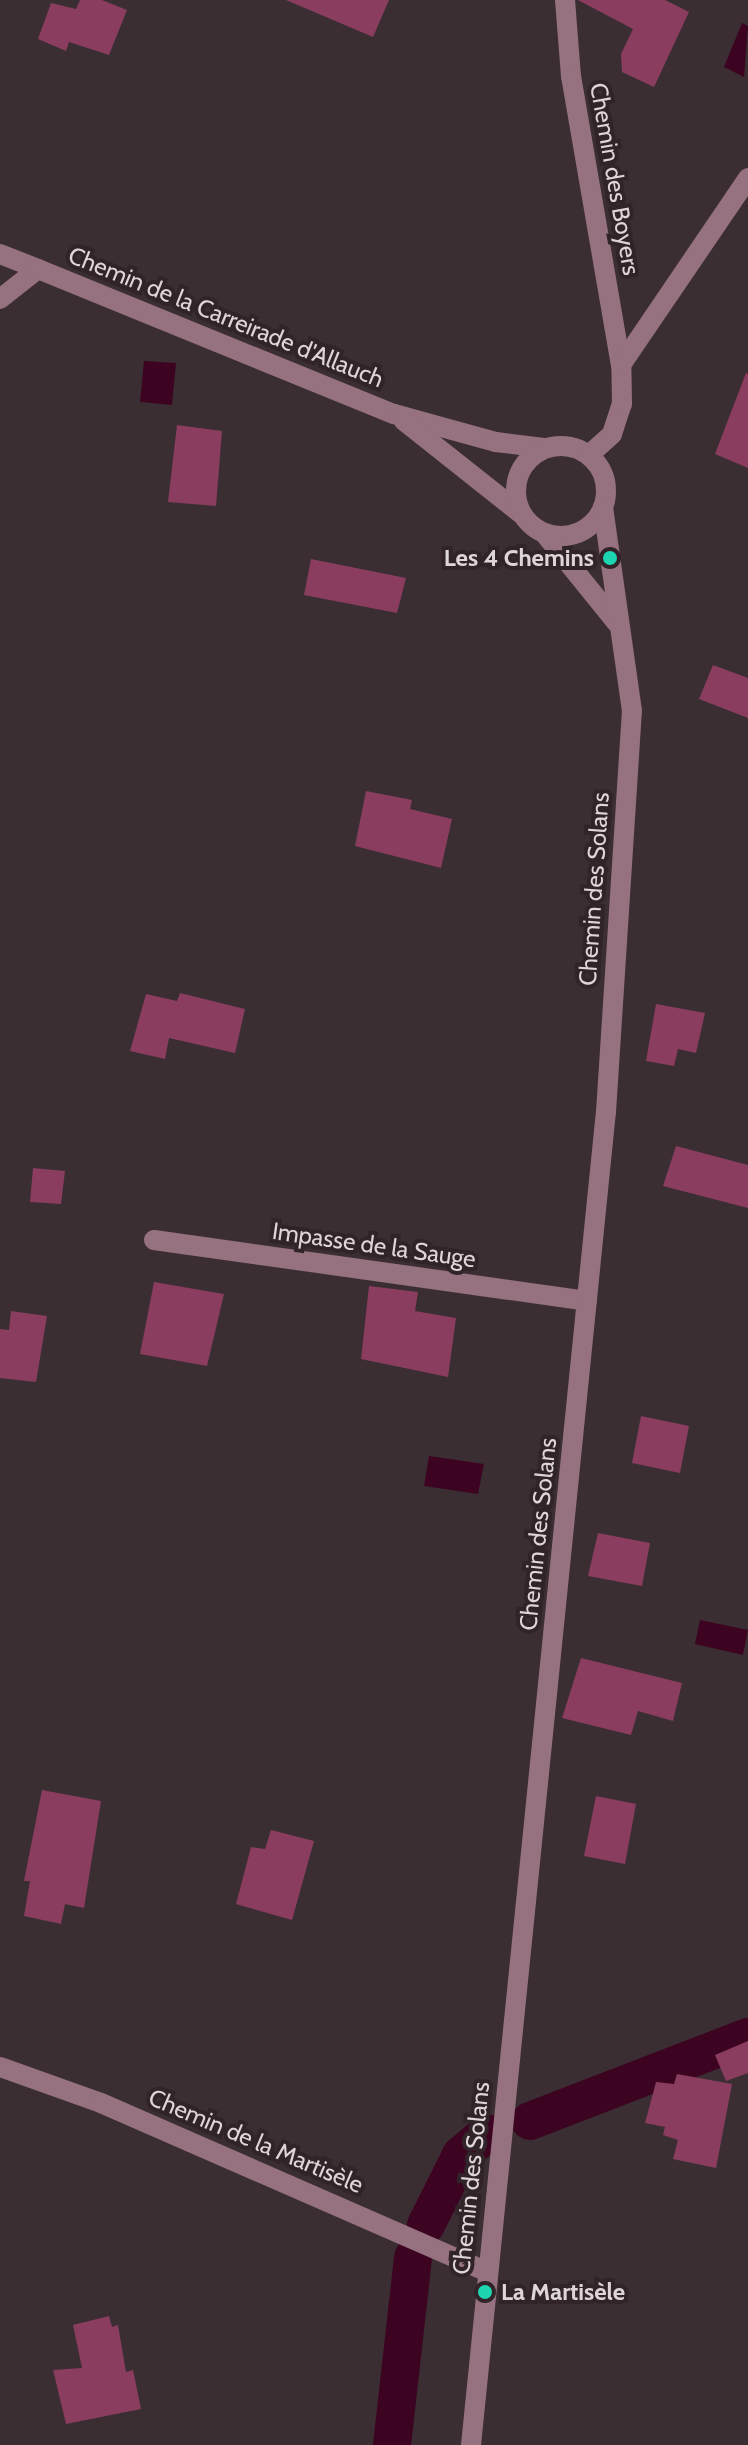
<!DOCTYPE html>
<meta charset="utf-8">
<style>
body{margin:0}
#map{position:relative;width:748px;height:2445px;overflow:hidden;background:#3b2e33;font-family:Cabin,sans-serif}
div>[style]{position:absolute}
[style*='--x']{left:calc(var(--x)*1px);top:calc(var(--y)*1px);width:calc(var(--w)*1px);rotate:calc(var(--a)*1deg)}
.water>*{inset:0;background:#3c0421}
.canal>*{height:38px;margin:-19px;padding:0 19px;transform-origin:19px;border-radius:19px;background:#3c0421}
.building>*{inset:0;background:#8a3d5f}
.minor>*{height:20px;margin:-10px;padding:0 10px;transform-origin:10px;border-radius:10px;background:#96717f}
.minor>.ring{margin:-10px;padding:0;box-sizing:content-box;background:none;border:20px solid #96717f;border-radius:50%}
.dots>*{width:22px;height:22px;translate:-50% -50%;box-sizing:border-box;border:4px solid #312429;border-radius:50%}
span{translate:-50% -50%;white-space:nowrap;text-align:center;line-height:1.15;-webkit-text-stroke:8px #312429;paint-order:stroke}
.street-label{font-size:24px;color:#ddd5d8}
.poi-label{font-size:24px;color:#ddd5d8;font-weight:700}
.right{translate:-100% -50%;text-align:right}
.left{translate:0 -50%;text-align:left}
</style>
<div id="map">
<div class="water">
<div style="clip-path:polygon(742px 23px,748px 26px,744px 77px,724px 67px)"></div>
<div style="clip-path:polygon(144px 361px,176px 363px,172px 405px,140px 402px)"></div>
<div style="clip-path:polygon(429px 1456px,484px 1464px,478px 1494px,424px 1486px)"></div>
<div style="clip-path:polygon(700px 1620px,748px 1630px,743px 1655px,695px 1644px)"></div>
</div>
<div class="canal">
<div style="--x:530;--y:2121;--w:234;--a:-21.1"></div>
<div style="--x:426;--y:2225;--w:78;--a:-63.4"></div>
<div style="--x:461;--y:2155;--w:34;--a:-40"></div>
<div style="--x:392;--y:2445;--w:189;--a:-83.6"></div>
</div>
<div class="building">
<div style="clip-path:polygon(80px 0,102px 0,127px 10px,109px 55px,69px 42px,66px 51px,38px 39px,51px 3px,76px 9px)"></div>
<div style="clip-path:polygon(286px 0,389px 0,373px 37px)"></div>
<div style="clip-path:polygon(578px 0,665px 0,689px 12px,654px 87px,622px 72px,621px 54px,633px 29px)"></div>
<div style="clip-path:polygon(746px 373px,748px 374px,748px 468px,715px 454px)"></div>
<div style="clip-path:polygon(177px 425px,222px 431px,216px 506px,168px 502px)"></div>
<div style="clip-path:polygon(311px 559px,406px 578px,397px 613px,304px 595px)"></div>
<div style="clip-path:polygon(713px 665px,748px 678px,748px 718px,699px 699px)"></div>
<div style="clip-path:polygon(366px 791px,412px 800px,410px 809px,452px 819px,441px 868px,355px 846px)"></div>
<div style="clip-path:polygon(180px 993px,245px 1009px,235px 1053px,169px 1038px,165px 1059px,130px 1051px,146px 994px,177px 1001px)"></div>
<div style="clip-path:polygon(656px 1004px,705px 1013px,696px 1053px,678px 1049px,674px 1066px,646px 1061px)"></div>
<div style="clip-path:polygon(676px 1146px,748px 1165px,748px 1208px,663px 1186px)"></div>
<div style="clip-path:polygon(33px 1168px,65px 1171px,61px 1204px,30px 1202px)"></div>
<div style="clip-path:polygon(154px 1282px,224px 1294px,207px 1366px,140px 1354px)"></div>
<div style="clip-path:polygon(369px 1286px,418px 1292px,415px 1311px,456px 1318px,448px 1377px,361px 1359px)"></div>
<div style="clip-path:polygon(11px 1311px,47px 1316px,36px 1382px,0 1378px,0 1329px,9px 1330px)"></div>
<div style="clip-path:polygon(641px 1416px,689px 1426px,680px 1473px,632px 1463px)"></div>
<div style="clip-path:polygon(598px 1533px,650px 1543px,642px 1586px,588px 1576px)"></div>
<div style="clip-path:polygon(581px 1658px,682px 1683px,673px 1721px,638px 1711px,631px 1735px,562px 1718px)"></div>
<div style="clip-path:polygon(42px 1790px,101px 1801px,84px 1908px,65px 1904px,61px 1924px,24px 1916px,30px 1881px,24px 1881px)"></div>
<div style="clip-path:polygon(596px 1796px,636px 1804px,625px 1864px,584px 1856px)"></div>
<div style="clip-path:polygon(271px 1830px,314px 1841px,292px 1920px,236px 1904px,251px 1847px,265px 1849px)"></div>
<div style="clip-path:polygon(748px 2041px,748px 2073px,726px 2081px,715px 2055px)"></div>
<div style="clip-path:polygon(677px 2074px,732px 2084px,716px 2168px,673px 2159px,678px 2140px,663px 2135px,665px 2127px,645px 2123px,656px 2082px,674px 2084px)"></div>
<div style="clip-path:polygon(109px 2316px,112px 2327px,118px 2325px,126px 2372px,133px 2370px,141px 2409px,66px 2424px,53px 2370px,82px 2368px,73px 2325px)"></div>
</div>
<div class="minor">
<div style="--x:565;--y:0;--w:76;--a:85.5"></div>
<div style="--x:571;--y:76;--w:293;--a:80.2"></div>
<div style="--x:0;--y:254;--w:41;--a:21.5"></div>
<div style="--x:0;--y:299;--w:48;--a:-38.3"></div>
<div style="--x:38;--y:269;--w:384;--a:22.2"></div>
<div style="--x:394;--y:414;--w:106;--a:15.4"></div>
<div style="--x:496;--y:442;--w:48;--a:7.1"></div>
<div style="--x:404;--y:421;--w:148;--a:38.4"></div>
<div class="ring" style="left:516px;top:446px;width:70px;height:70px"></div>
<div style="--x:589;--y:455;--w:31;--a:-42"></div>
<div style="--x:612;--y:434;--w:32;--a:-72"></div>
<div style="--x:622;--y:404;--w:39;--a:-91"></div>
<div style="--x:621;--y:365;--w:226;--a:-55.8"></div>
<div style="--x:544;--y:533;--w:116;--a:51"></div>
<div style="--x:154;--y:1240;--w:437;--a:8"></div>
<div style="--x:0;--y:2067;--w:107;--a:19.6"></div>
<div style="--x:101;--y:2103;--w:421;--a:23.6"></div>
<div style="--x:471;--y:2445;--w:1340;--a:-84.22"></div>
<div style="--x:606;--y:1112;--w:402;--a:-86.3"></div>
<div style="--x:632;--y:711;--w:206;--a:-98.1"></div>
</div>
<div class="dots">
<div style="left:610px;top:558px;background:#1dd5b1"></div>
<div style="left:485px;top:2292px;background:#1dd5b1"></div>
</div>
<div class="street-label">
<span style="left:615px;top:179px;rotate:80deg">Chemin des Boyers</span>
<span style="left:226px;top:317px;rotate:22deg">Chemin de la Carreirade d'Allauch</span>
<span style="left:594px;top:889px;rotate:-86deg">Chemin des Solans</span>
<span style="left:374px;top:1245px;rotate:8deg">Impasse de la Sauge</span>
<span style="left:538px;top:1534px;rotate:-84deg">Chemin des Solans</span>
<span style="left:256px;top:2141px;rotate:23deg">Chemin de la Martisèle</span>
<span style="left:471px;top:2178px;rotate:-84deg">Chemin des Solans</span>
</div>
<div class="poi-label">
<span class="right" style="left:594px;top:558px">Les 4 Chemins</span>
<span class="left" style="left:501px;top:2292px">La Martisèle</span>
</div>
</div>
